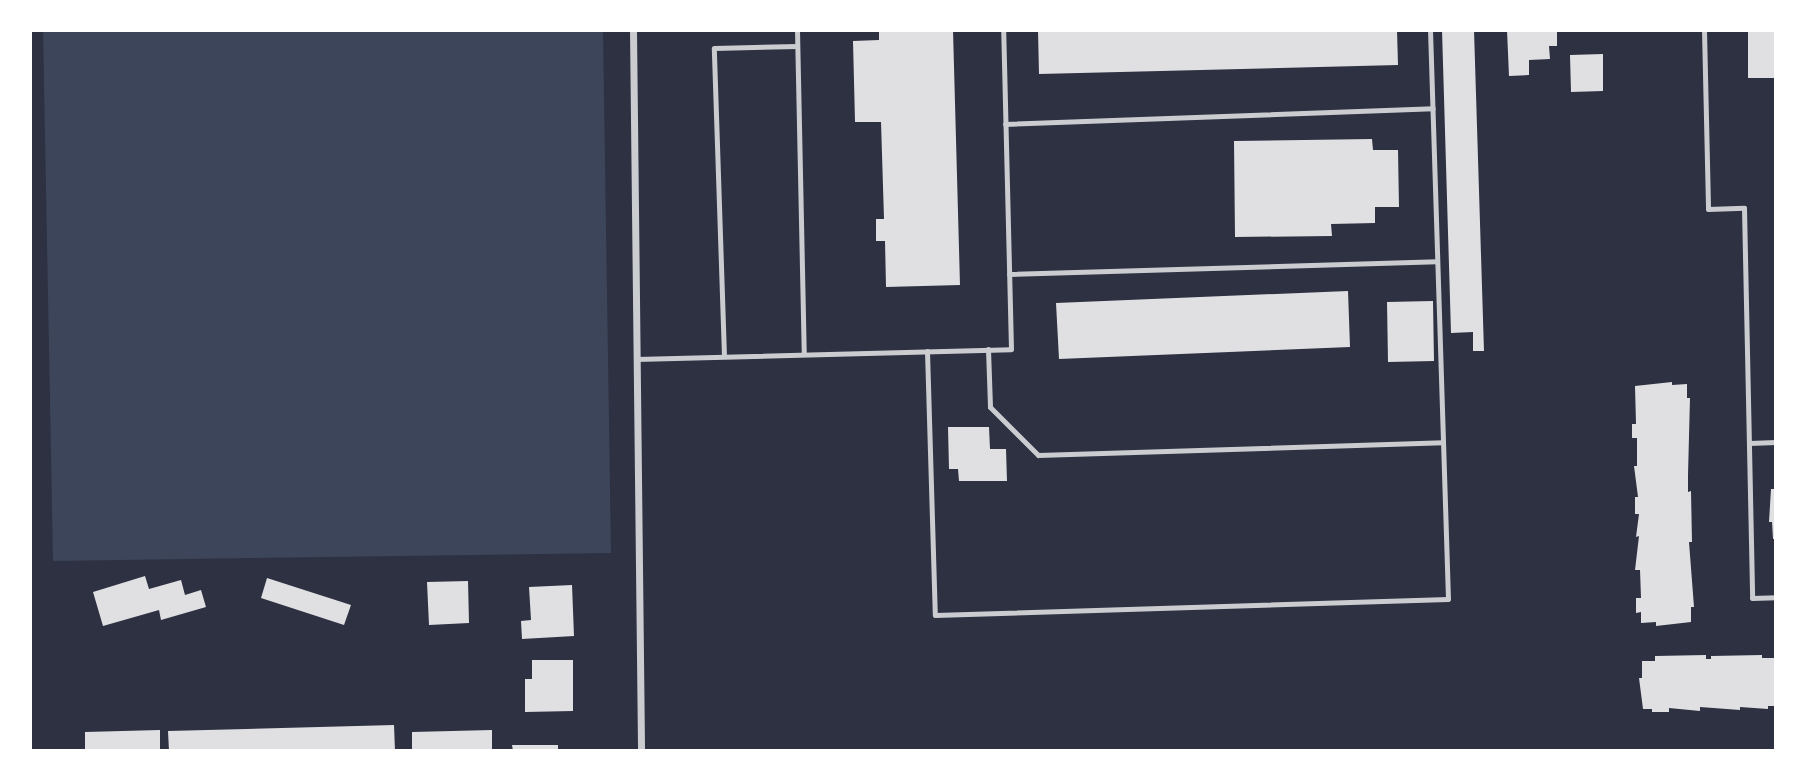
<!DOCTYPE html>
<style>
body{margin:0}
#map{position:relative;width:1806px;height:781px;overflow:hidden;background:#2d3142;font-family:"IBM Plex Sans",sans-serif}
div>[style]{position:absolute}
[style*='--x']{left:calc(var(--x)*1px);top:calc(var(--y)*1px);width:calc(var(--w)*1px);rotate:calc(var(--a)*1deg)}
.green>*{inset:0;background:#3c4559}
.building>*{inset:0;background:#e0e0e3}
.service>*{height:5px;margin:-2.5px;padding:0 2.5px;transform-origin:2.5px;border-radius:2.5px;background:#caccd0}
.minor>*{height:7px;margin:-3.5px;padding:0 3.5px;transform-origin:3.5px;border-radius:3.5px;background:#caccd0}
span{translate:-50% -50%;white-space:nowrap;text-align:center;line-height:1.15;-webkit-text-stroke:5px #fff;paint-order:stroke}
.frame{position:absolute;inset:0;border:32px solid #fff;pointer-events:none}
</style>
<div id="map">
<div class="green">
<div style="clip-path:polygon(43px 30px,603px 30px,611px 553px,53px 561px)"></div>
</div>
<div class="building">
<div style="clip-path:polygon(879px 30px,953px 30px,960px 285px,886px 287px,885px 241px,876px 241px,876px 219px,884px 219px,881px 122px,855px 122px,853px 41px,879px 40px)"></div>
<div style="clip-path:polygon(1038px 30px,1397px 30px,1398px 65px,1039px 74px)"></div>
<div style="clip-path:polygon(1442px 30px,1474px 30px,1484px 351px,1473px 351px,1473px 332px,1451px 333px)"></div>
<div style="clip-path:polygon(1507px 30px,1557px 30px,1557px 46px,1549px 46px,1550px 59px,1529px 60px,1529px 75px,1509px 76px)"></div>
<div style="clip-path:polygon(1748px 30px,1776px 30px,1776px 78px,1748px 78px)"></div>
<div style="clip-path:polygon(1603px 54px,1603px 91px,1571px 92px,1570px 55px)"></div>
<div style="clip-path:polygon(1372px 139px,1373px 150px,1398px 150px,1399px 207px,1375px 207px,1375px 223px,1331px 224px,1332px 236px,1235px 237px,1234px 141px)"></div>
<div style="clip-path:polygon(1348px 291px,1350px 347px,1059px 359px,1056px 303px)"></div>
<div style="clip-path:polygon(1433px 301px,1434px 361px,1388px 362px,1387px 302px)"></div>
<div style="clip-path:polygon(1672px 382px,1672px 385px,1687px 384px,1687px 398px,1690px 398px,1688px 475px,1688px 492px,1691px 491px,1692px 542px,1689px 542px,1694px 607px,1691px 607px,1691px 622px,1656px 626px,1656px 622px,1641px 623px,1641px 612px,1636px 613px,1636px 598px,1641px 598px,1640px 570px,1635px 570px,1639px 536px,1636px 537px,1639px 514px,1635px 514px,1635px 497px,1638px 497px,1634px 466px,1637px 466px,1637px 438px,1632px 438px,1632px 424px,1636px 424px,1635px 386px)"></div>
<div style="clip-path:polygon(948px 427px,989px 427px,990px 449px,1006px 449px,1007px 481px,959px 481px,958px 469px,949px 469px)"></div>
<div style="clip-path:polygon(1771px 489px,1776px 489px,1776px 539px,1773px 539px,1772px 522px,1769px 522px)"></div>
<div style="clip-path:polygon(145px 576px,149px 589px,181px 580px,185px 595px,201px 590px,206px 607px,161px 620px,159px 610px,103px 626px,93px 592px)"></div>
<div style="clip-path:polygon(267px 578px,351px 605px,344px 625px,261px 598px)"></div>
<div style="clip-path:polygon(468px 581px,469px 623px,429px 625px,427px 582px)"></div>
<div style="clip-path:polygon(572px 585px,574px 636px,522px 639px,521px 621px,531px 620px,529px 587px)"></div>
<div style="clip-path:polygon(1706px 655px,1706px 659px,1711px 659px,1711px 656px,1762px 655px,1762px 658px,1776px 658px,1776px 706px,1768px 706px,1768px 709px,1740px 707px,1740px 710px,1700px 707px,1700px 711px,1669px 708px,1669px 712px,1652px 712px,1652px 709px,1643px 709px,1639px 678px,1642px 678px,1642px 661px,1655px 661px,1655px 656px)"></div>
<div style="clip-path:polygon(532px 660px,573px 660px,573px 711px,525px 712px,525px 679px,532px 679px)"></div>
<div style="clip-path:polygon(394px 725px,395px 751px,169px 751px,168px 731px)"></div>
<div style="clip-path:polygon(160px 730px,160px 751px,85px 751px,85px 732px)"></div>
<div style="clip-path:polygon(492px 730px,492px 751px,412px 751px,412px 732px)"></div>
<div style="clip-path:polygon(512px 745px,558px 745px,558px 751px,513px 751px)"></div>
</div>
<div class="service">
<div style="--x:797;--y:30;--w:324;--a:88.8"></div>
<div style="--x:1704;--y:30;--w:179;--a:88.7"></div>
<div style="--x:1708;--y:209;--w:36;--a:-2"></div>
<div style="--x:1744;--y:208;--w:390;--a:88.8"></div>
<div style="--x:1752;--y:598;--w:24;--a:-2"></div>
<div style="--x:1005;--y:124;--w:428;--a:-2.1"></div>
<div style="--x:1009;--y:274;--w:428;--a:-1.7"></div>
<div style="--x:988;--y:349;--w:58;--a:88"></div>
<div style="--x:990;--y:407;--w:68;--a:45"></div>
<div style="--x:1038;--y:455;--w:405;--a:-1.8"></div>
<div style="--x:927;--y:351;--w:264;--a:88.3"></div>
<div style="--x:935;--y:615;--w:513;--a:-1.79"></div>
<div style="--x:1448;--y:599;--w:569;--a:-91.81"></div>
<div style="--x:724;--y:356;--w:308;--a:-91.9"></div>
<div style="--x:714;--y:48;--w:83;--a:-1.4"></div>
<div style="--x:636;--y:359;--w:375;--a:-1.5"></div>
<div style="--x:1011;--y:349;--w:319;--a:-91.4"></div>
<div style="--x:1749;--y:443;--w:27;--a:-2"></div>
</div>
<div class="minor">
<div style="--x:633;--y:30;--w:721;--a:89.36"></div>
</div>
<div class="frame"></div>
</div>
